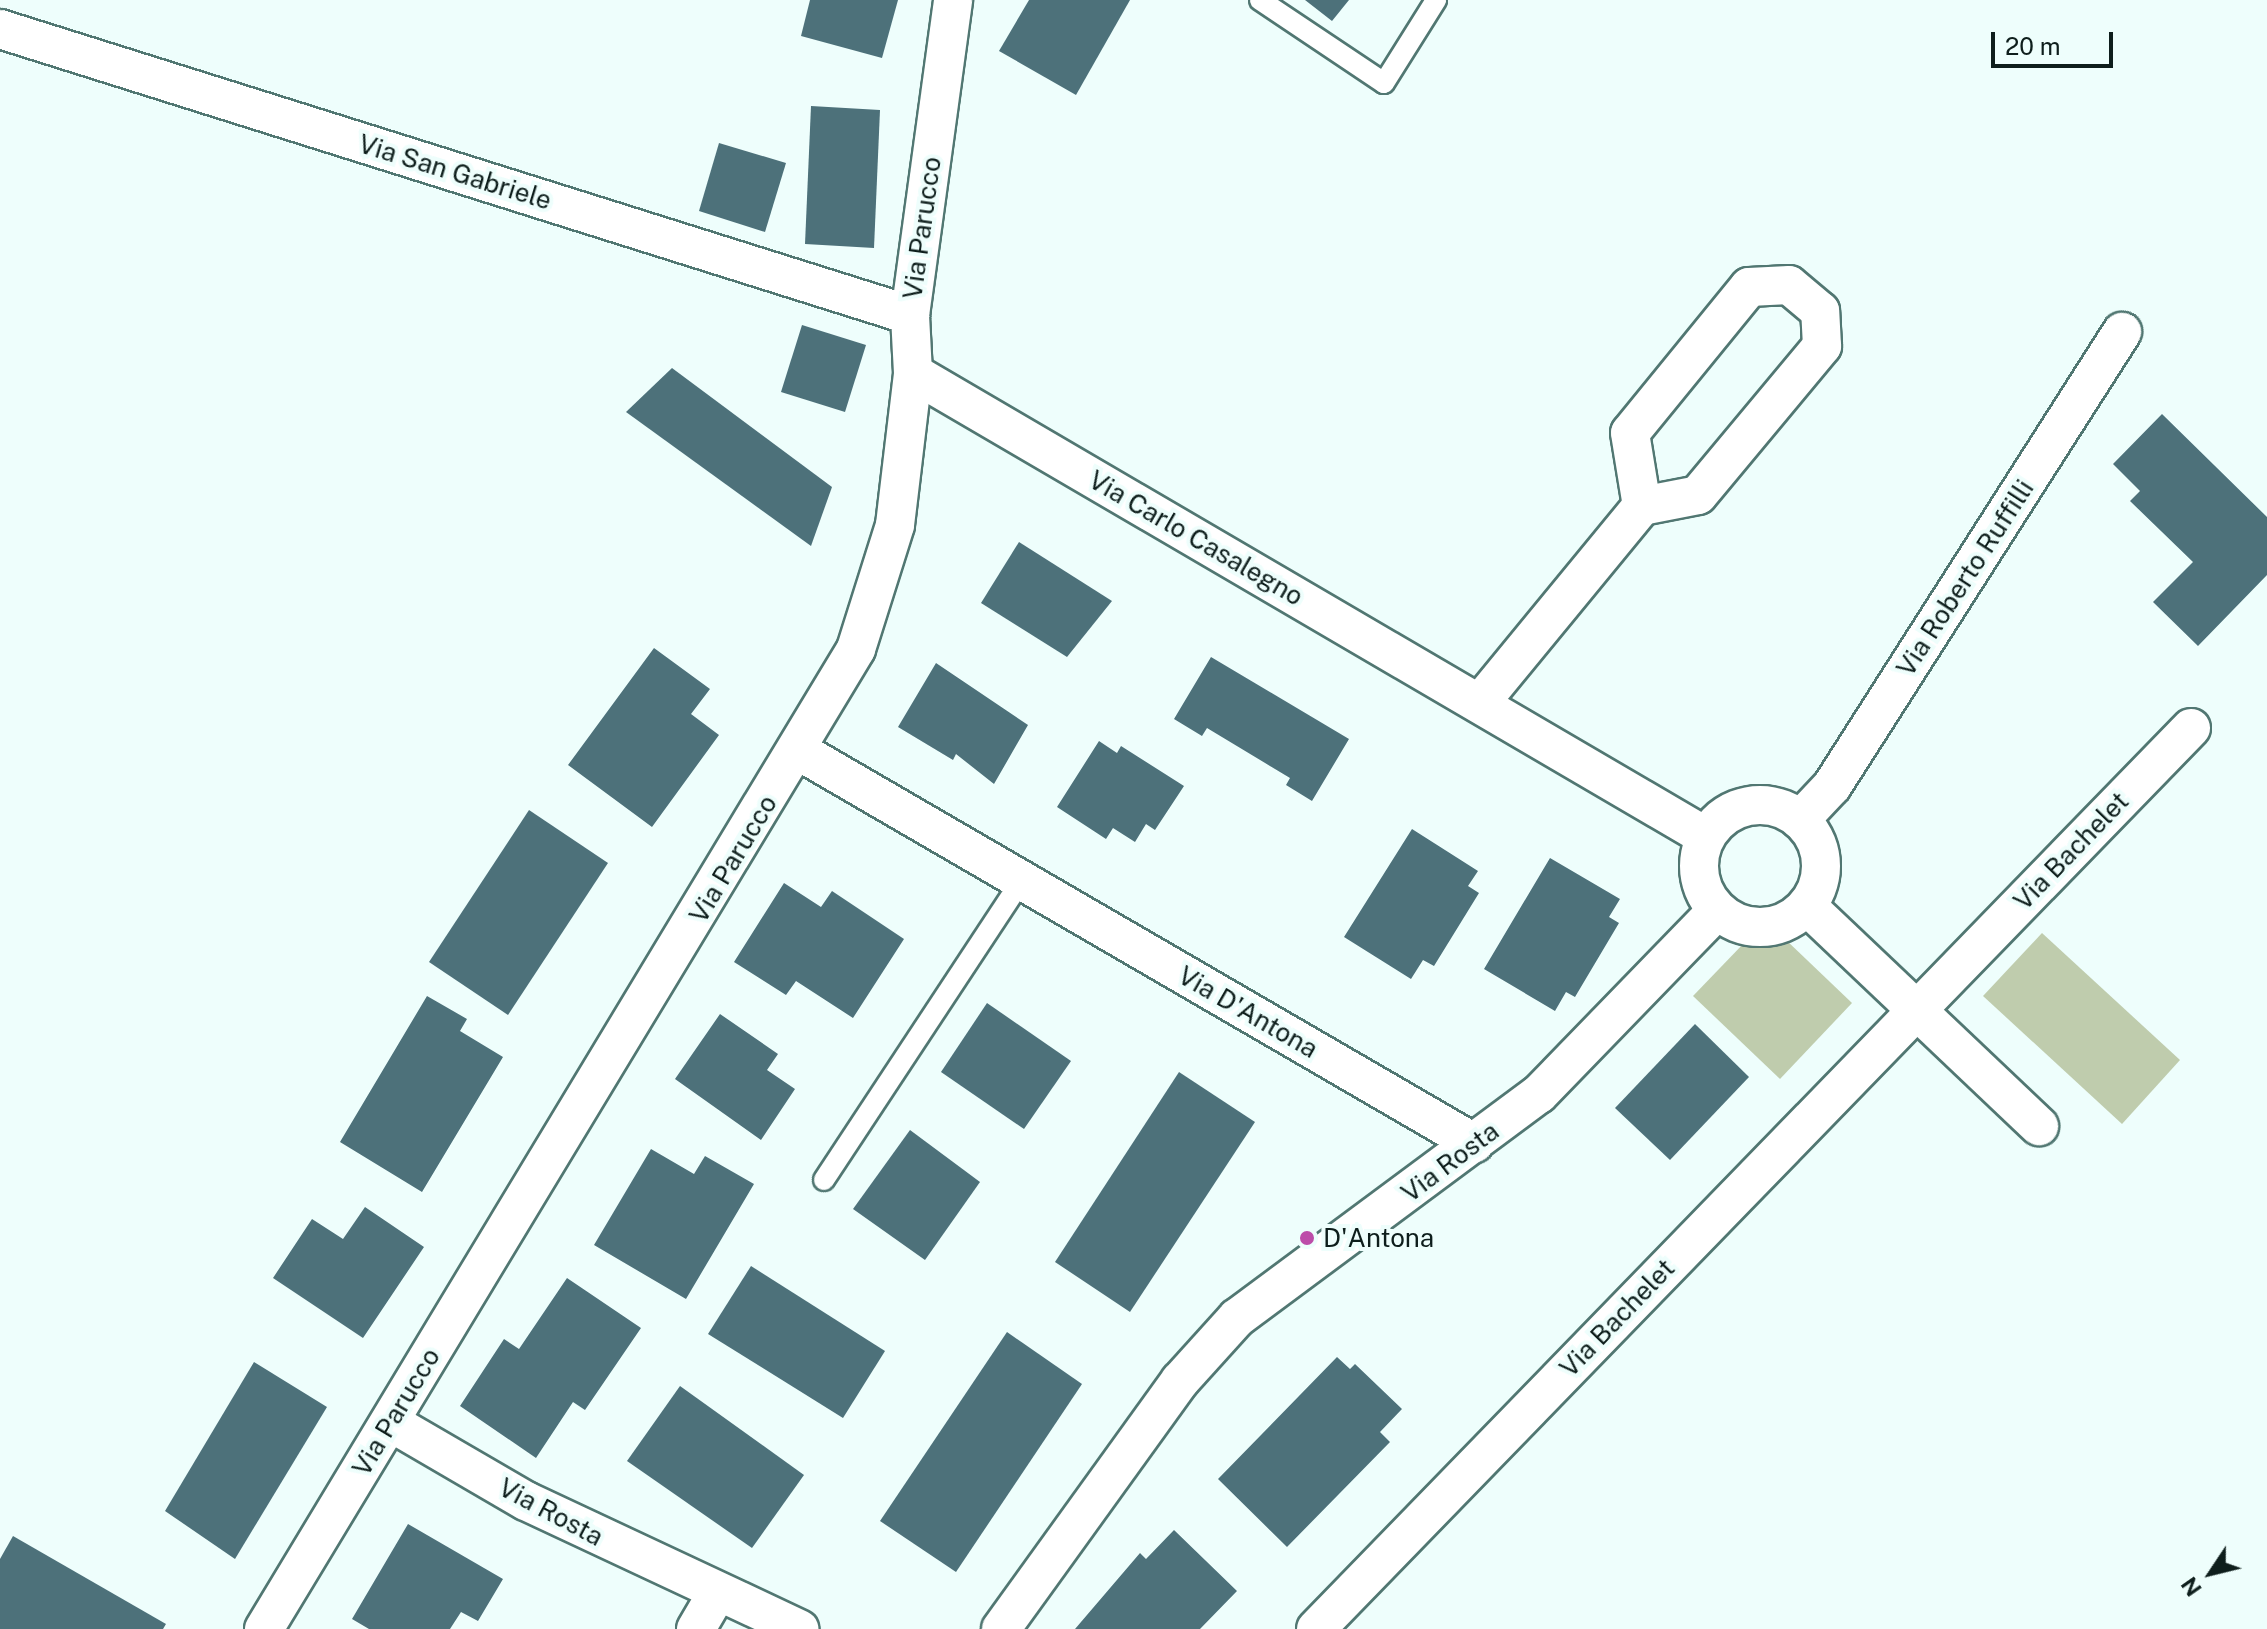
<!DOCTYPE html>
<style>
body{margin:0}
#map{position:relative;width:2267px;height:1629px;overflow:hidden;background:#eefefc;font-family:"Public Sans",sans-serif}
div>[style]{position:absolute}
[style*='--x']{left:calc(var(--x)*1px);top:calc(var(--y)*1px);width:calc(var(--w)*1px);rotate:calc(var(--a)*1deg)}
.green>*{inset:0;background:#bfccad}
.building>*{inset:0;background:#4d717a}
.roads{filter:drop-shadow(2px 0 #517772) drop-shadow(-2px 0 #517772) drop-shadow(0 2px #517772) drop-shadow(0 -2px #517772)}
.service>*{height:20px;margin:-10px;padding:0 10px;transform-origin:10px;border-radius:10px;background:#fff}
.minor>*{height:38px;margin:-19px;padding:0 19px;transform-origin:19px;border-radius:19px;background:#fff}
.minor>.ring{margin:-19px;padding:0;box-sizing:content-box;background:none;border:38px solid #fff;border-radius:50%}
.dots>*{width:22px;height:22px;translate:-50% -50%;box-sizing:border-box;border:4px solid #eefefc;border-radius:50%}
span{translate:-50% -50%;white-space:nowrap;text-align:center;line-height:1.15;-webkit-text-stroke:8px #eefefc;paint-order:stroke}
.street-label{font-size:26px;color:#0e1e1c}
.poi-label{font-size:26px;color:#0e1e1c}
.left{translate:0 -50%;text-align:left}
.north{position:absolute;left:2171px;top:1533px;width:80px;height:80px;-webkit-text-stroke:6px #eefefc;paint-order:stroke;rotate:235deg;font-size:22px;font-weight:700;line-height:32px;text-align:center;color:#0e1e1c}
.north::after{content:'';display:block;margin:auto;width:28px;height:36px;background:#0e1e1c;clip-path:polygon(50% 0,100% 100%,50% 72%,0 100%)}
.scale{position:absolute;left:1991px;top:32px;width:122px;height:36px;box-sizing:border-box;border:4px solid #0e1e1c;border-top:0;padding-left:10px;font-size:24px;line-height:28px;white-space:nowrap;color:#0e1e1c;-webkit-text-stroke:6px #eefefc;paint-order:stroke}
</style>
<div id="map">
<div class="green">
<div style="clip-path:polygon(2042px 933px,2180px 1060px,2122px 1124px,1983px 996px)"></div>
<div style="clip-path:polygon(1785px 939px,1852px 1003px,1780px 1079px,1693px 996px,1745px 942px)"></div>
</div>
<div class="building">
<div style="clip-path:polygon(810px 0,898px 0,882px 58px,801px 36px)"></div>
<div style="clip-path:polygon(1029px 0,1130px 0,1076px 95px,999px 51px)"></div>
<div style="clip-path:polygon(1305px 0,1349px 0,1332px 21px)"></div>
<div style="clip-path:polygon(811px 106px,880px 110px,874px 248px,805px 244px)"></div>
<div style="clip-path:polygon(719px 143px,786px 163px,765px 232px,699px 211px)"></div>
<div style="clip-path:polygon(802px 325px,866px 345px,845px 412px,781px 392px)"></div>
<div style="clip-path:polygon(672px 368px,832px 487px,811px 546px,626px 412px)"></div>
<div style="clip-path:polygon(2162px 414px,2267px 517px,2267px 575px,2198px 646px,2153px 602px,2193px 562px,2130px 501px,2140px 491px,2113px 464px)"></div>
<div style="clip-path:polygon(1019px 542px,1112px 601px,1067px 657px,981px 603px)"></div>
<div style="clip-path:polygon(654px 648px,710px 689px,691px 714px,719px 735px,652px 827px,568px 765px)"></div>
<div style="clip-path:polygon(1211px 657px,1349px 739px,1312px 801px,1286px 785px,1290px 778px,1207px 728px,1202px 736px,1174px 719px)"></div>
<div style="clip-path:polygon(936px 663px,1028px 725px,994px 784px,956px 754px,953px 760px,898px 727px)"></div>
<div style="clip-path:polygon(1099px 741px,1117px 753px,1121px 746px,1184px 786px,1155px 830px,1146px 824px,1135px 842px,1113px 828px,1106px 839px,1057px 807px)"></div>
<div style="clip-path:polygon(529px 810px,608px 863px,508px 1015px,429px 962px)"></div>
<div style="clip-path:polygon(1412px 829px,1478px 871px,1468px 886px,1479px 893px,1434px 966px,1423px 960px,1411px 979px,1344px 937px)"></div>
<div style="clip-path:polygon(1550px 858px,1620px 899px,1609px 917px,1619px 923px,1575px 997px,1566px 992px,1555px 1011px,1484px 969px)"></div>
<div style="clip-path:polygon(784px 883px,821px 907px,832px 891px,904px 939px,853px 1018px,796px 981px,786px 995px,734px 962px)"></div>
<div style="clip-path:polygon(427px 996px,467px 1019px,460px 1031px,503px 1057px,422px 1192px,340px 1142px)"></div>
<div style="clip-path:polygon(987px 1003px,1071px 1061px,1024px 1129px,941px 1072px)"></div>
<div style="clip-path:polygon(720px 1014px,778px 1054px,767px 1070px,795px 1089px,761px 1140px,675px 1079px)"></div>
<div style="clip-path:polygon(1695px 1024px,1749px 1077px,1670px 1160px,1615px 1108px)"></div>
<div style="clip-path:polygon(1179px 1072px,1255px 1122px,1130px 1312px,1055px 1262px)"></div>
<div style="clip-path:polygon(910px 1130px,980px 1182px,925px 1260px,853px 1209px)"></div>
<div style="clip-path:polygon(651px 1149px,694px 1174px,705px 1156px,754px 1184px,686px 1299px,594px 1245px)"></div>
<div style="clip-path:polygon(365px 1207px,424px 1247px,363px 1338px,273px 1278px,312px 1219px,343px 1239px)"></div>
<div style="clip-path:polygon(751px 1266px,885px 1351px,843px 1418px,708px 1334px)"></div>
<div style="clip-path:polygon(567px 1278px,641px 1328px,585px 1410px,573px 1402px,536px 1458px,460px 1406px,504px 1339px,519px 1349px)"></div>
<div style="clip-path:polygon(1007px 1332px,1082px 1384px,956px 1572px,880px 1521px)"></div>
<div style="clip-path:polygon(1337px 1357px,1350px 1369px,1355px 1364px,1402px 1409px,1380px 1432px,1390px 1442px,1287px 1547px,1218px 1479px)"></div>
<div style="clip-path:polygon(254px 1362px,327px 1407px,235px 1559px,165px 1511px)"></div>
<div style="clip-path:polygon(680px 1386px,804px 1475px,752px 1548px,627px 1461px)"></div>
<div style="clip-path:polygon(408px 1524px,503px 1579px,478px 1621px,461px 1612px,450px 1629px,369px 1629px,352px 1619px)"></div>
<div style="clip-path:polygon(1174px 1530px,1237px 1591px,1200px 1629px,1075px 1629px,1140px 1553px,1146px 1559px)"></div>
<div style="clip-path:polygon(13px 1536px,166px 1624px,163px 1629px,0 1629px,0 1559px)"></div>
</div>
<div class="roads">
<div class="service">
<div style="--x:1260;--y:0;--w:149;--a:33.8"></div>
<div style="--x:1384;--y:83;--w:98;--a:-57.9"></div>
<div style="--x:824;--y:1180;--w:359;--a:-56.6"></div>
</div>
<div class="minor">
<div style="--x:0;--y:29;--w:954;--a:17.45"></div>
<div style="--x:913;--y:373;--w:917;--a:30.31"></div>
<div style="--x:1480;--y:703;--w:255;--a:-50.6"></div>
<div style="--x:1642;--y:506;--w:57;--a:-11.1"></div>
<div style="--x:1698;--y:495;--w:194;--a:-50.2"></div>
<div style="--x:1822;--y:346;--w:35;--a:-93"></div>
<div style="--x:1820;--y:311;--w:40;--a:-140"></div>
<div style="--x:1789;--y:285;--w:40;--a:177.1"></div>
<div style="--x:1749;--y:287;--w:188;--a:129.2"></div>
<div style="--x:1630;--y:433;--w:74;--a:80.7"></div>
<div style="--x:799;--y:751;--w:781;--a:30.15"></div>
<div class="ring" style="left:1699px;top:805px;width:84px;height:84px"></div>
<div style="--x:1800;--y:820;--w:47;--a:-46.7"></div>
<div style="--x:1832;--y:786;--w:539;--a:-57.43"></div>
<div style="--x:1807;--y:906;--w:320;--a:43.5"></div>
<div style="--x:390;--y:1422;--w:157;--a:30.2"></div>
<div style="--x:526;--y:1501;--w:302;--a:25.1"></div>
<div style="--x:264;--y:1629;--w:1145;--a:-58.86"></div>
<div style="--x:856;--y:649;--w:130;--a:-72.5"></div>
<div style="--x:895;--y:525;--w:153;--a:-83.2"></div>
<div style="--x:913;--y:373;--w:58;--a:-93"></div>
<div style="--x:910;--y:315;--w:318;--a:-82.2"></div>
<div style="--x:696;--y:1629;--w:42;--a:-59.7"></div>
<div style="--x:1001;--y:1629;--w:306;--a:-54.2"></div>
<div style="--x:1180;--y:1381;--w:85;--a:-47.9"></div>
<div style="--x:1237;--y:1318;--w:376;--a:-36.6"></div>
<div style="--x:1539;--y:1094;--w:256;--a:-45.9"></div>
<div style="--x:1316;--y:1629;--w:1256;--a:-45.84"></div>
</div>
</div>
<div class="dots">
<div style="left:1307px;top:1238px;background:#bd4da9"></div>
</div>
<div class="street-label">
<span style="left:455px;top:172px;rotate:17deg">Via San Gabriele</span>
<span style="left:922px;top:228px;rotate:-82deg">Via Parucco</span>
<span style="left:1196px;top:538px;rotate:30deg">Via Carlo Casalegno</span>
<span style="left:1965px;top:578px;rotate:-57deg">Via Roberto Ruffilli</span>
<span style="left:2071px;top:851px;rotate:-46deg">Via Bachelet</span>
<span style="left:733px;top:859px;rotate:-59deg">Via Parucco</span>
<span style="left:1248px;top:1012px;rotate:30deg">Via D'Antona</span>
<span style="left:1450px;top:1162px;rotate:-37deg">Via Rosta</span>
<span style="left:1617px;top:1318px;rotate:-46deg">Via Bachelet</span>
<span style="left:396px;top:1412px;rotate:-59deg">Via Parucco</span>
<span style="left:551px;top:1512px;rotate:28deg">Via Rosta</span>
</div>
<div class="poi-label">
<span class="left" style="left:1323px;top:1238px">D'Antona</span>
</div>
<div class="north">N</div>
<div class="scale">20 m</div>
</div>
